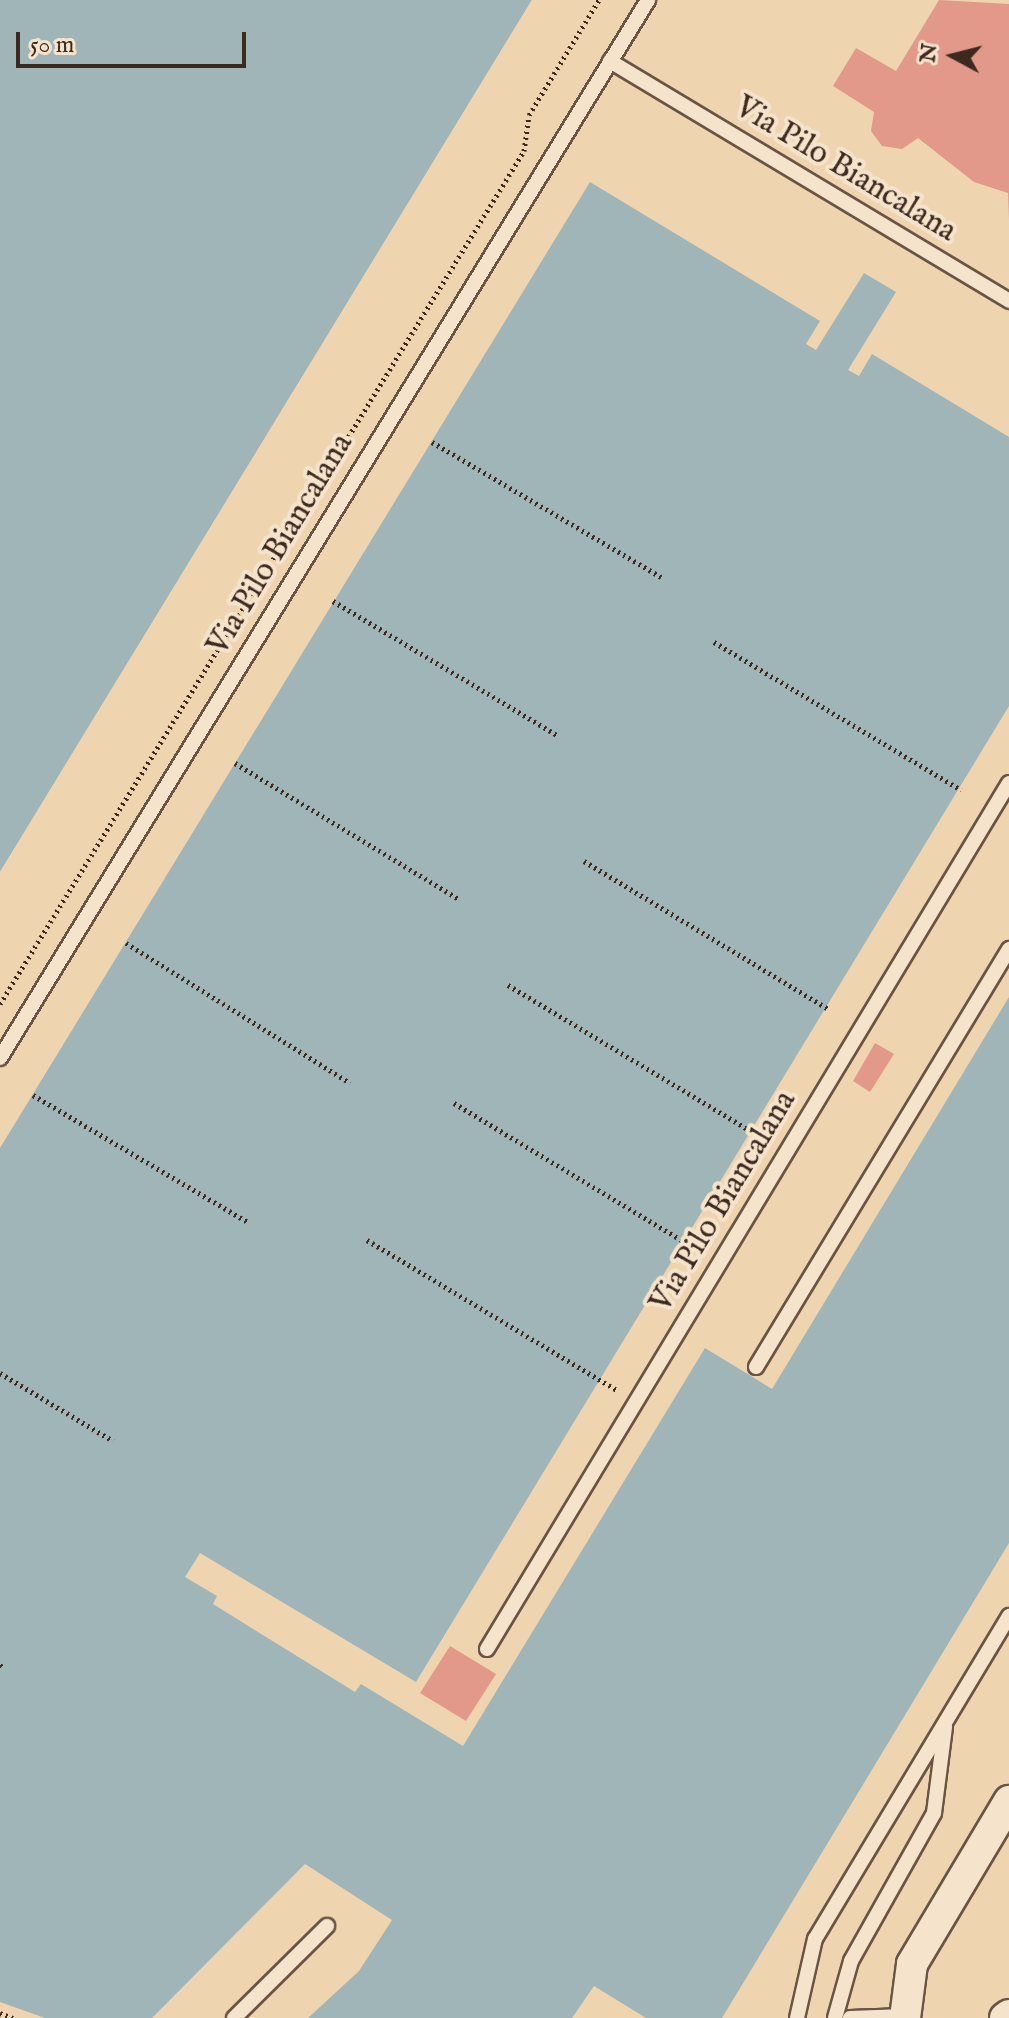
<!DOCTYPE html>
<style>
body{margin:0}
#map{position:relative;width:1009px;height:2018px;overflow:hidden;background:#efd4b0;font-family:"IM FELL English",serif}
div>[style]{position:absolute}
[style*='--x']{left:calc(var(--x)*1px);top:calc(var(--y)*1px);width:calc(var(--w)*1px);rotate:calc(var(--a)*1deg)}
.water>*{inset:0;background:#a0b5b8}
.pier>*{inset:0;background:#efd4b0}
.building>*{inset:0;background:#e29989}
.path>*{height:5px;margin-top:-2.5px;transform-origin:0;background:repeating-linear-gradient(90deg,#3e291f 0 2px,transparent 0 6px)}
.roads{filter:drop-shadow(2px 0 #6a5443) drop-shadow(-2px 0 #6a5443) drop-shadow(0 2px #6a5443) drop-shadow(0 -2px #6a5443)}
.lane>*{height:14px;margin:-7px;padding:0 7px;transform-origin:7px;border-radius:7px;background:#f5e3cc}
.street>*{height:30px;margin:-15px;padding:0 15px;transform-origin:15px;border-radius:15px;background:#f5e3cc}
span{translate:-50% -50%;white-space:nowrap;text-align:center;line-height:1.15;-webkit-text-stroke:8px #f5e3cc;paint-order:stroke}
.street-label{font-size:32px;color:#3e291f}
.north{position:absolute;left:913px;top:16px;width:80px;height:80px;-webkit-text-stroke:6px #f5e3cc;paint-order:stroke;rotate:277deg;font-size:22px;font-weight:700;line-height:32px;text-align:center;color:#3e291f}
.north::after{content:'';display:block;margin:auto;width:28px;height:36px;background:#3e291f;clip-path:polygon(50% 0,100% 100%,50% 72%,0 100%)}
.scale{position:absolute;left:16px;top:32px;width:230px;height:36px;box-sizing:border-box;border:4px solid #3e291f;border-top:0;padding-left:10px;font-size:24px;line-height:28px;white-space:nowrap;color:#3e291f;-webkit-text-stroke:6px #f5e3cc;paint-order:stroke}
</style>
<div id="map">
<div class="water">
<div style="clip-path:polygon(0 0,532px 0,0 872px)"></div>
<div style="clip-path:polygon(590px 182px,820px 321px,806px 344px,816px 350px,864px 273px,896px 292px,848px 370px,859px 376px,872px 354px,1009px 437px,1009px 706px,416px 1682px,200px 1553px,185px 1577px,217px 1596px,213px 1604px,355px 1692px,361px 1684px,463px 1746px,705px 1348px,772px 1389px,1009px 997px,1009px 1543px,722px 2018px,646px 2018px,594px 1986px,572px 2018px,308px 2018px,359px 1971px,392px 1920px,305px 1864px,152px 2018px,45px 2018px,0 2002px,0 1148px)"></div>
</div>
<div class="pier">
<div style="clip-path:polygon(532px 0,536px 0,0 876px,0 872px)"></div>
</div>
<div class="building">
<div style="clip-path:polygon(939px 0,1009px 4px,1009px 220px,1008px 193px,974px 182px,918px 138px,902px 149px,882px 146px,871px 131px,874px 112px,833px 86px,856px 48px,896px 71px)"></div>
<div style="clip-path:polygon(875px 1043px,894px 1054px,870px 1092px,853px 1081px)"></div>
<div style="clip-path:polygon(450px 1646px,496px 1674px,466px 1721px,420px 1693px)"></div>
</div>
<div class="path">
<div style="--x:432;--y:442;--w:266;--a:30.5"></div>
<div style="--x:333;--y:601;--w:263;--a:30.9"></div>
<div style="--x:714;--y:642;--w:288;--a:30.9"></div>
<div style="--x:235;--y:763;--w:263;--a:31.3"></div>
<div style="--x:584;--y:861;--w:285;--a:31.2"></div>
<div style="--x:126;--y:943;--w:264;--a:32"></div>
<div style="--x:508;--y:985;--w:286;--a:31"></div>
<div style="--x:0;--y:1004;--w:1001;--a:-58.44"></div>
<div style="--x:524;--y:151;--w:36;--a:-82"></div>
<div style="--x:529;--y:115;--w:135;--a:-58.7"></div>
<div style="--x:33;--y:1095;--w:250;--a:30.6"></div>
<div style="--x:454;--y:1103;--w:271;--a:31.1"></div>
<div style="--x:367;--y:1240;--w:292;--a:31"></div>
<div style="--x:0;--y:1373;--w:132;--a:31"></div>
<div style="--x:0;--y:1665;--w:5;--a:37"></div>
<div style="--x:0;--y:2013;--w:14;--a:21"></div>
</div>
<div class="roads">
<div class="lane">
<div style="--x:610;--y:61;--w:466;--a:31"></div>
<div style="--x:0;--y:1058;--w:1241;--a:-58.51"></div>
<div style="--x:756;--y:1367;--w:489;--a:-58.8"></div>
<div style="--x:487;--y:1649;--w:1011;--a:-58.92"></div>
<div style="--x:234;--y:2018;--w:131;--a:-44.7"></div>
<div style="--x:797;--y:2018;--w:81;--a:-77.2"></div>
<div style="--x:815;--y:1939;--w:377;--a:-59"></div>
<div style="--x:835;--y:2018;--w:59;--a:-74.3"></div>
<div style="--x:851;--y:1961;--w:170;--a:-60.7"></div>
<div style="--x:934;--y:1813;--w:87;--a:-82.7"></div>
<div style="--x:850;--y:2018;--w:54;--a:-2.1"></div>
</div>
<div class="street">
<div style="--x:905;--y:2018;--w:54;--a:-82.6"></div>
<div style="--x:912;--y:1964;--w:190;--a:-59.2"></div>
<div style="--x:1005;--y:2018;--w:5;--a:-37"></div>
</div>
</div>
<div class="street-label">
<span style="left:845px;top:170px;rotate:31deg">Via Pilo Biancalana</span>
<span style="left:281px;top:545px;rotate:-59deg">Via Pilo Biancalana</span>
<span style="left:724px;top:1202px;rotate:-59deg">Via Pilo Biancalana</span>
</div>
<div class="north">N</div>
<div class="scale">50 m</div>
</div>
